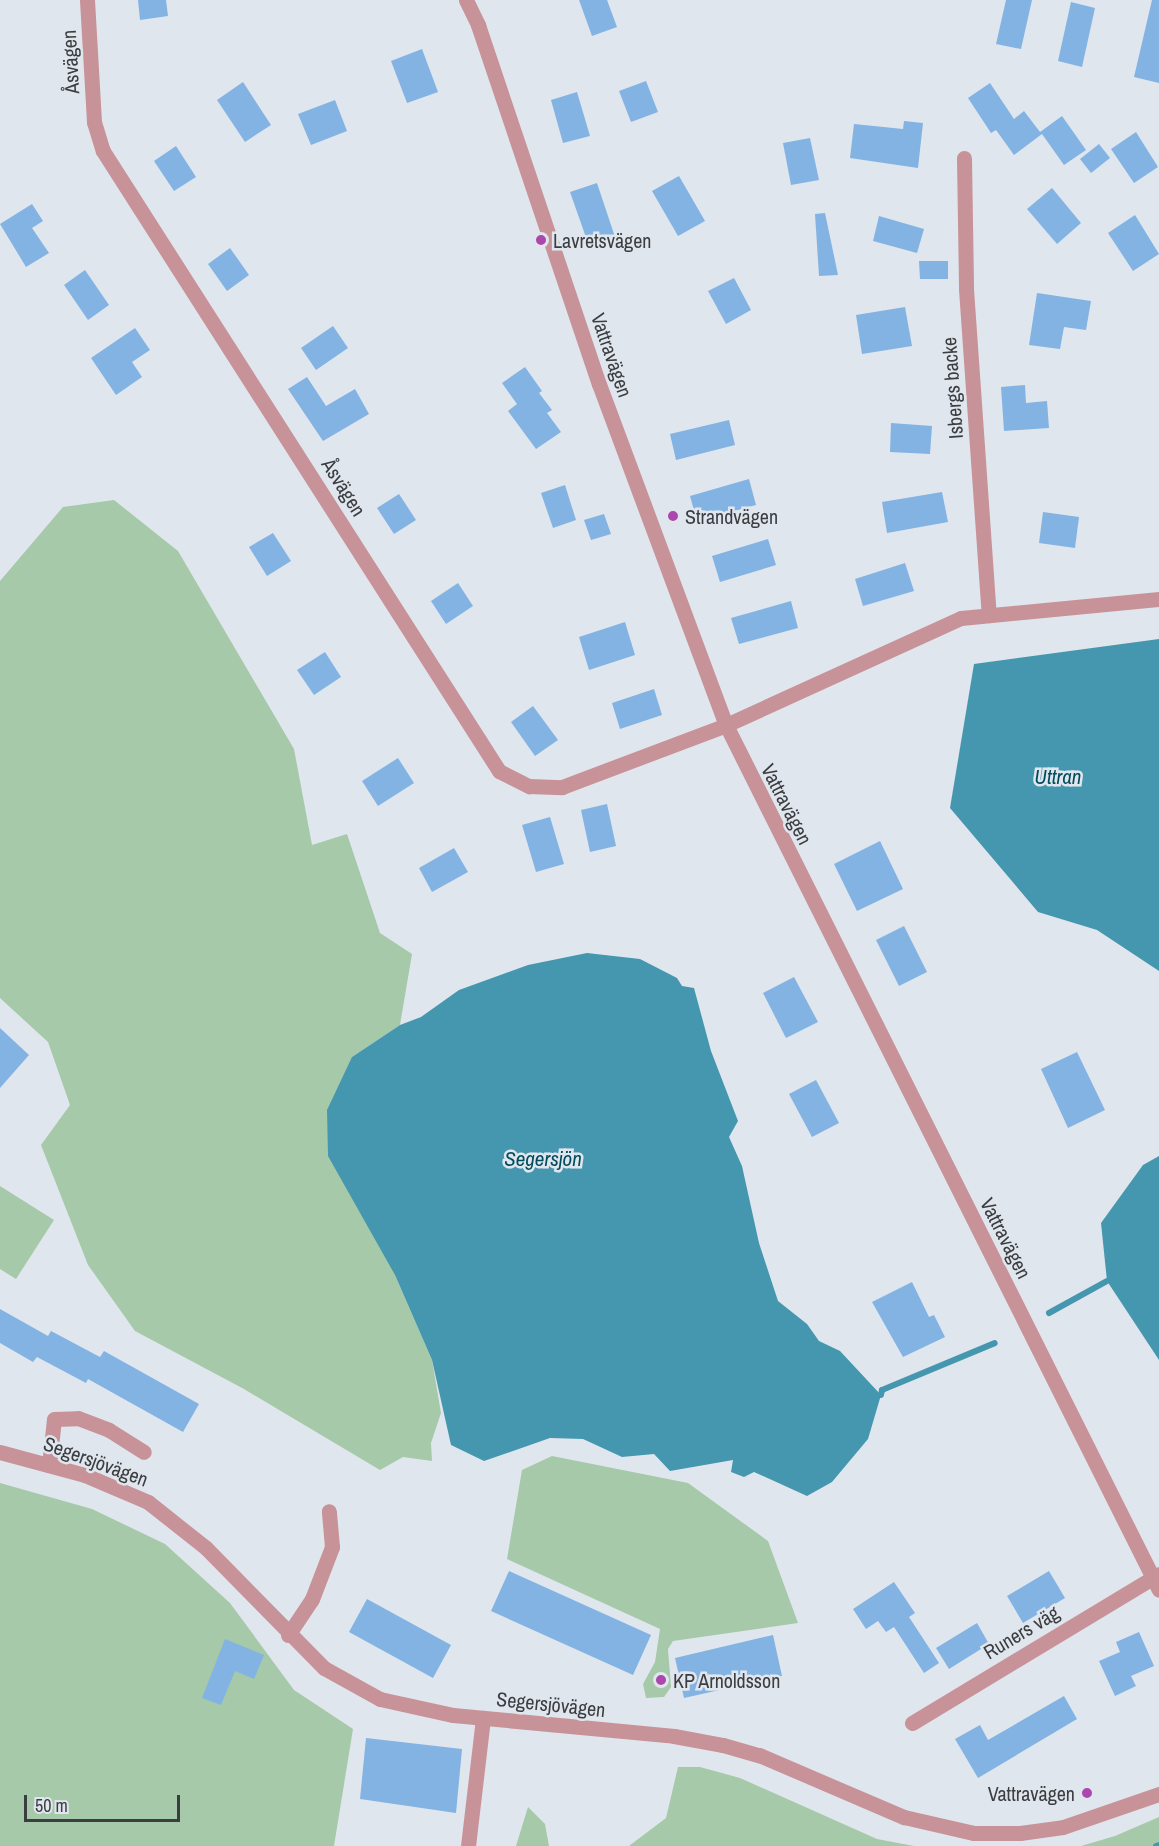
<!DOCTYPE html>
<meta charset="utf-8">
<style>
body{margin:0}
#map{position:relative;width:1159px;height:1846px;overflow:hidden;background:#e0e6ed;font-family:"Archivo Narrow",sans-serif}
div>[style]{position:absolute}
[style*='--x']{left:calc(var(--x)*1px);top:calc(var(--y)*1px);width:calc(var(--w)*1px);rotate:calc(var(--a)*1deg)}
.green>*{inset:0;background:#a6c9aa}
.water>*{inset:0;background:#4597af}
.stream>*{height:6px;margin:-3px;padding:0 3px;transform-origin:3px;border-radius:3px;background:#4597af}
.building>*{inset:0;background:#82b3e3}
.minor>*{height:15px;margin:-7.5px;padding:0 7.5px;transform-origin:7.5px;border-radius:7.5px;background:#c89299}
.dots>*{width:16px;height:16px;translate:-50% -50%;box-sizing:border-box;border:3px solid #e0e6ed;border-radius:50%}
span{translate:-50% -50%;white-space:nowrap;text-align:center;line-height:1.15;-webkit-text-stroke:5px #e0e6ed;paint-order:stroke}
.street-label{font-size:20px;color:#3b3d40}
.poi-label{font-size:20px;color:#3b3d40}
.left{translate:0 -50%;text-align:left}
.right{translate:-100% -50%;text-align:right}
.water-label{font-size:21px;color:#004c5d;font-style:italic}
.scale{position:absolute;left:24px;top:1795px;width:156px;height:27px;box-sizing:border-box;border:3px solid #3b3d40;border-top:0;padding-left:8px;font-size:18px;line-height:21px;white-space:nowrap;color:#3b3d40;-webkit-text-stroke:4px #e0e6ed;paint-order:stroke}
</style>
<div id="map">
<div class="green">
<div style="clip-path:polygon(114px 500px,178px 551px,294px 749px,312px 845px,347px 834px,380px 933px,412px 954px,400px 1025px,352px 1057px,395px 1275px,432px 1360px,441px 1413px,431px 1443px,432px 1461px,403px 1457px,380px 1470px,244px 1389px,135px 1331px,88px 1265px,41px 1145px,70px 1105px,48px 1042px,0 998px,0 581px,63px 507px)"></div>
<div style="clip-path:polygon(0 1186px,54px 1220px,16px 1279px,0 1269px)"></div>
<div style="clip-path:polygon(552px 1456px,688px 1483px,768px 1541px,798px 1623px,673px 1641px,668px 1649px,671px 1687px,664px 1697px,646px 1698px,643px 1684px,655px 1662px,660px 1629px,507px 1559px,522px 1470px)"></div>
<div style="clip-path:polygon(0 1483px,92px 1509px,165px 1544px,230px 1603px,294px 1690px,353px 1729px,334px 1846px,0 1846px)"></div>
<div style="clip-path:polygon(678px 1767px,700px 1767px,740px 1778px,877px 1839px,914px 1846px,629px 1846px,666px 1818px)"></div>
<div style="clip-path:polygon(528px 1807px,545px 1824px,549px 1846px,516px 1846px)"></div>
<div style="clip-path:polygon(1159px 1817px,1159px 1846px,1081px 1846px,1115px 1836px)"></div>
</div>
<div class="water">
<div style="clip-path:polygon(1159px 639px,1159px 971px,1097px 930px,1038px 912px,950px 808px,974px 664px)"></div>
<div style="clip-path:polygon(587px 953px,640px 959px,677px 978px,682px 986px,694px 988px,711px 1051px,738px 1121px,729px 1137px,742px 1166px,759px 1243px,778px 1301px,807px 1324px,819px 1341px,840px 1351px,881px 1395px,868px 1439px,832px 1482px,807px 1496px,754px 1472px,744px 1477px,731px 1472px,733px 1460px,670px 1471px,654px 1454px,622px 1457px,583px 1439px,550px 1438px,484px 1461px,451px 1445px,432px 1360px,395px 1275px,328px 1156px,327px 1110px,352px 1057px,400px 1025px,421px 1017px,459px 990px,528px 965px)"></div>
<div style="clip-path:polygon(1159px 1156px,1159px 1360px,1107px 1281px,1101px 1223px,1143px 1165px)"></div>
</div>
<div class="stream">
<div style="--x:1049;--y:1313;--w:66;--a:-28.9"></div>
<div style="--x:881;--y:1395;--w:5;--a:-79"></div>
<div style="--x:882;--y:1390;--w:122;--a:-22.6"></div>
<div style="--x:1156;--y:1846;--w:3;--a:-18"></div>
</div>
<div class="building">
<div style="clip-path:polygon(138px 0,166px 0,168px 16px,140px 20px)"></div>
<div style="clip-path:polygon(579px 0,607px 0,617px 27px,592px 36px)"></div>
<div style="clip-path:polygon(1006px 0,1032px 0,1021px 49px,996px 44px)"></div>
<div style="clip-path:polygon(1152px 0,1159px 0,1159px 83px,1134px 77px)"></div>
<div style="clip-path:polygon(1071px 2px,1095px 8px,1082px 67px,1058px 61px)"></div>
<div style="clip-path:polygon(422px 49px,438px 92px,407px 103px,391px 61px)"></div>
<div style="clip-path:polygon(646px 81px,658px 112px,631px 122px,619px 91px)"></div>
<div style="clip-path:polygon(243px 82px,271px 125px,245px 142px,217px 100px)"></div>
<div style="clip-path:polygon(990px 83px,1014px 119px,1024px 111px,1040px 132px,1062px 116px,1086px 150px,1064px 165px,1042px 134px,1014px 155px,996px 130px,991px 133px,968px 98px)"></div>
<div style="clip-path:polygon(577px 92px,590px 136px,563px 143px,551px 100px)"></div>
<div style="clip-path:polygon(335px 100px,347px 131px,311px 145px,298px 114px)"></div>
<div style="clip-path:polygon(904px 121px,923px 123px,918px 168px,850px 158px,854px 124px,903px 129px)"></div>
<div style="clip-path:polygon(1136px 132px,1158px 167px,1134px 183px,1111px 149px)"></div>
<div style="clip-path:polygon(810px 138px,819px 180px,791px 185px,783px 143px)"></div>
<div style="clip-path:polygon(1099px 144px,1110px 158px,1091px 173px,1080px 159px)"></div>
<div style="clip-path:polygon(176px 146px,196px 177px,174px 191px,154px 161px)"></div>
<div style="clip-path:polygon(679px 176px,705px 221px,678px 236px,652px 191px)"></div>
<div style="clip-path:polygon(597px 183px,615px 237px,589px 246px,570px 192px)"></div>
<div style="clip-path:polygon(1052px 188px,1081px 223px,1057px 244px,1027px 209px)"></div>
<div style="clip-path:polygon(32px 204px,43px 221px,32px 228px,49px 253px,26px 267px,0 224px)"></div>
<div style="clip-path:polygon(825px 213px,838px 275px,819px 276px,815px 214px)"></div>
<div style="clip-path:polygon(1135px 215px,1159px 254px,1133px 271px,1108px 233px)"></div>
<div style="clip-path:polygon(879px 216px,924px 229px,917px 253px,873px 241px)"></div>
<div style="clip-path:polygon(230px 248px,249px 275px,227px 291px,208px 264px)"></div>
<div style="clip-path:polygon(919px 261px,948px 261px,948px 279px,920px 279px)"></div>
<div style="clip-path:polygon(85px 270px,109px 305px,88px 320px,64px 285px)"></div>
<div style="clip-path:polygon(734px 278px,751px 310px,726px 324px,708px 291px)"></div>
<div style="clip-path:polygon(1037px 293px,1091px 301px,1086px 330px,1064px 327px,1060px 349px,1029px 345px)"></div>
<div style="clip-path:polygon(905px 307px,912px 346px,862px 354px,856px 315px)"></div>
<div style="clip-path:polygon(333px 326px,348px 348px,316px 370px,301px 348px)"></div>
<div style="clip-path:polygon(135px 328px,150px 350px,132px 362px,142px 377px,116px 395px,91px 358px)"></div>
<div style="clip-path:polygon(525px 367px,542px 391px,539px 393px,552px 410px,547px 413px,561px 432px,536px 449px,508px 411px,517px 404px,502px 383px)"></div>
<div style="clip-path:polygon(307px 377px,326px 406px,355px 389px,369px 414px,323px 441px,288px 389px)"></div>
<div style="clip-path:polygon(1025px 385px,1026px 403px,1047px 401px,1049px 428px,1004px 431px,1001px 387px)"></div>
<div style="clip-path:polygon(729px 420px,735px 445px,676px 460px,670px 434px)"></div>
<div style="clip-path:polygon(891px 423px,932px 426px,930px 454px,890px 452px)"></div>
<div style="clip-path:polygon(749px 479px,756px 505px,697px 521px,690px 496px)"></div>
<div style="clip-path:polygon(565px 485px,576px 520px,553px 528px,541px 493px)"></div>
<div style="clip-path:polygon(942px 492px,948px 522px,887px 533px,882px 502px)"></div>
<div style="clip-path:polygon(399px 494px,416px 520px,394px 534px,377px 508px)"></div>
<div style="clip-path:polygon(1043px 512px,1079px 517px,1075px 548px,1039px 543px)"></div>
<div style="clip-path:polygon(604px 514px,611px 534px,591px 540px,584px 520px)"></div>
<div style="clip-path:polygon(273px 533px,291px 561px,267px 576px,249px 547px)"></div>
<div style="clip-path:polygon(768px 539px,776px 565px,720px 582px,712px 556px)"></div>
<div style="clip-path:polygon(905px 563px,914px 591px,863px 606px,855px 579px)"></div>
<div style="clip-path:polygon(458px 583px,473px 606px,446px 624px,431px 601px)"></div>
<div style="clip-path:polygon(791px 601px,798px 628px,739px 644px,731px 618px)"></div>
<div style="clip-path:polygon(625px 622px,635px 655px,589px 670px,579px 637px)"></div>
<div style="clip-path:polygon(325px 652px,341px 677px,314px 695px,297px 670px)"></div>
<div style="clip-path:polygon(654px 689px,662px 715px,620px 729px,612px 703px)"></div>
<div style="clip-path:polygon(533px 706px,558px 740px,535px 756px,511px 722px)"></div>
<div style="clip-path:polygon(398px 758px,414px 783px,378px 806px,362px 781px)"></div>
<div style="clip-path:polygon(607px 804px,616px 846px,590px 852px,581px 810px)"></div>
<div style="clip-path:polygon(550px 817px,564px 864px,536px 872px,522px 825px)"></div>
<div style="clip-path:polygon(880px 841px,903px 889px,857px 911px,834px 864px)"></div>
<div style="clip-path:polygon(454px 848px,468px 872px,432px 892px,419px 868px)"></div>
<div style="clip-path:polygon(904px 926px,927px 972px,899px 986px,876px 940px)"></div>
<div style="clip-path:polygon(794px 977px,818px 1022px,786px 1038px,763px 993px)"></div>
<div style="clip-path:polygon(0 1028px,29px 1055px,0 1088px)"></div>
<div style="clip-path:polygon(1077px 1052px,1105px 1110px,1068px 1128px,1041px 1069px)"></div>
<div style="clip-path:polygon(816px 1080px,839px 1123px,812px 1137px,789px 1094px)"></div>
<div style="clip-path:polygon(912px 1282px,929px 1317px,934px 1315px,945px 1337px,903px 1357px,872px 1302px)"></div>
<div style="clip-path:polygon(0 1309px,48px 1336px,51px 1331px,100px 1357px,104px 1351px,199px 1404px,183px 1432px,88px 1379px,86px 1383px,37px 1357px,33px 1362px,0 1343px)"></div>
<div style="clip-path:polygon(509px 1571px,651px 1635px,633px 1675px,491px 1611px)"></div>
<div style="clip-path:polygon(1049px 1571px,1065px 1598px,1023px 1623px,1007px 1596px)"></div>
<div style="clip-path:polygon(894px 1582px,915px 1613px,909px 1617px,939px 1663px,924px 1673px,894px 1627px,886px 1632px,878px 1621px,866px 1629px,853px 1609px)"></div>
<div style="clip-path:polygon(367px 1599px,451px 1645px,433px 1678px,349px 1632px)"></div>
<div style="clip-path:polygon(977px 1623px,989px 1644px,949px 1669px,936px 1648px)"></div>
<div style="clip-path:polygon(1139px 1632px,1154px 1666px,1131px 1676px,1136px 1686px,1115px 1696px,1099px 1661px,1120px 1652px,1116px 1642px)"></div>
<div style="clip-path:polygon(773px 1635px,782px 1676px,684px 1698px,675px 1658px)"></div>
<div style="clip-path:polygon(225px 1639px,264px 1655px,254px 1679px,235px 1671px,221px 1705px,202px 1698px)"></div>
<div style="clip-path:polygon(1064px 1696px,1077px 1719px,978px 1778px,955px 1739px,980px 1725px,988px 1740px)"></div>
<div style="clip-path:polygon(366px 1738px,462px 1749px,456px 1813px,360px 1799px)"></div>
</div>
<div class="minor">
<div style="--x:87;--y:0;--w:122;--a:86.7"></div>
<div style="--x:94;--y:122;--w:30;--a:73"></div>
<div style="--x:103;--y:151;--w:736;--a:57.43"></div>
<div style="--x:499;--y:771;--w:34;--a:27"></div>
<div style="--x:529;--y:786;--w:33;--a:2"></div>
<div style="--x:562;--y:787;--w:175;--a:-20.7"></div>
<div style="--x:726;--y:725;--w:258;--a:-24.5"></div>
<div style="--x:961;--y:618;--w:199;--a:-5.5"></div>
<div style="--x:466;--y:0;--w:28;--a:64"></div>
<div style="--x:478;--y:25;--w:379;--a:71.4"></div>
<div style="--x:599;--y:384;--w:364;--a:69.6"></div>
<div style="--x:726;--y:725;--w:967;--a:63.41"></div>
<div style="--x:964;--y:158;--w:131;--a:89.1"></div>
<div style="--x:966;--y:289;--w:327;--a:86"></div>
<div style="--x:0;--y:1452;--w:88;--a:15.1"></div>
<div style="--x:85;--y:1475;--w:69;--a:23.2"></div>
<div style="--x:148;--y:1502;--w:74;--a:38.4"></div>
<div style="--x:206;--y:1548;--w:168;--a:45.5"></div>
<div style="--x:324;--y:1668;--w:64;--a:29"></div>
<div style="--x:380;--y:1699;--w:75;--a:12.4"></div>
<div style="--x:453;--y:1715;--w:222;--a:5.4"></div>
<div style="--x:674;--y:1736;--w:50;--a:10.4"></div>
<div style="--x:723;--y:1745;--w:37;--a:16"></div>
<div style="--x:759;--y:1755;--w:158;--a:23.2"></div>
<div style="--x:904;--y:1817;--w:72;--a:12.9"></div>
<div style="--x:974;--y:1833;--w:46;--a:0"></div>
<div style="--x:1020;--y:1833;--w:43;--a:-7.9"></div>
<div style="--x:1063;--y:1827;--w:102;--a:-19"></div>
<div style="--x:49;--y:1465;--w:46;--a:-83.8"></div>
<div style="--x:54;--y:1419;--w:24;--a:-2"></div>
<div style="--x:78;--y:1418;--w:33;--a:21"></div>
<div style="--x:109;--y:1430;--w:41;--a:32.2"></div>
<div style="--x:288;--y:1635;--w:43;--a:-56.3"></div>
<div style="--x:312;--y:1599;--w:56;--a:-69"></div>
<div style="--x:332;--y:1547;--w:36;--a:-95"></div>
<div style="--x:912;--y:1723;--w:288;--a:-31.1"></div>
<div style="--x:468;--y:1846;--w:129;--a:-83.3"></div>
</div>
<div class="dots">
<div style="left:541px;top:240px;background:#ac47ad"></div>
<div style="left:673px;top:516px;background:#ac47ad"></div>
<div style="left:661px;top:1680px;background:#ac47ad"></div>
<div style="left:1087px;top:1793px;background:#ac47ad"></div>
</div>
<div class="street-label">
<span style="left:70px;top:62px;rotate:-93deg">Åsvägen</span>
<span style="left:612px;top:355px;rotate:71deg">Vattravägen</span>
<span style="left:952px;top:388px;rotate:-94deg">Isbergs backe</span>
<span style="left:344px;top:487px;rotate:58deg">Åsvägen</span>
<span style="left:787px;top:804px;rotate:63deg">Vattravägen</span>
<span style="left:1006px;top:1238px;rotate:63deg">Vattravägen</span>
<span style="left:96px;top:1461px;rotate:20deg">Segersjövägen</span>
<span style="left:1021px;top:1632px;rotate:-31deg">Runers väg</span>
<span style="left:551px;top:1704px;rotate:6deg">Segersjövägen</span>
</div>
<div class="poi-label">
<span class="left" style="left:553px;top:240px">Lavretsvägen</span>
<span class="left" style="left:685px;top:516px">Strandvägen</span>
<span class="left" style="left:673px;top:1680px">KP Arnoldsson</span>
<span class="right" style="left:1075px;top:1793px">Vattravägen</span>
</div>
<div class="water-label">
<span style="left:1058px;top:777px">Uttran</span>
<span style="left:543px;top:1159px">Segersjön</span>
</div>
<div class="scale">50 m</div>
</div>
